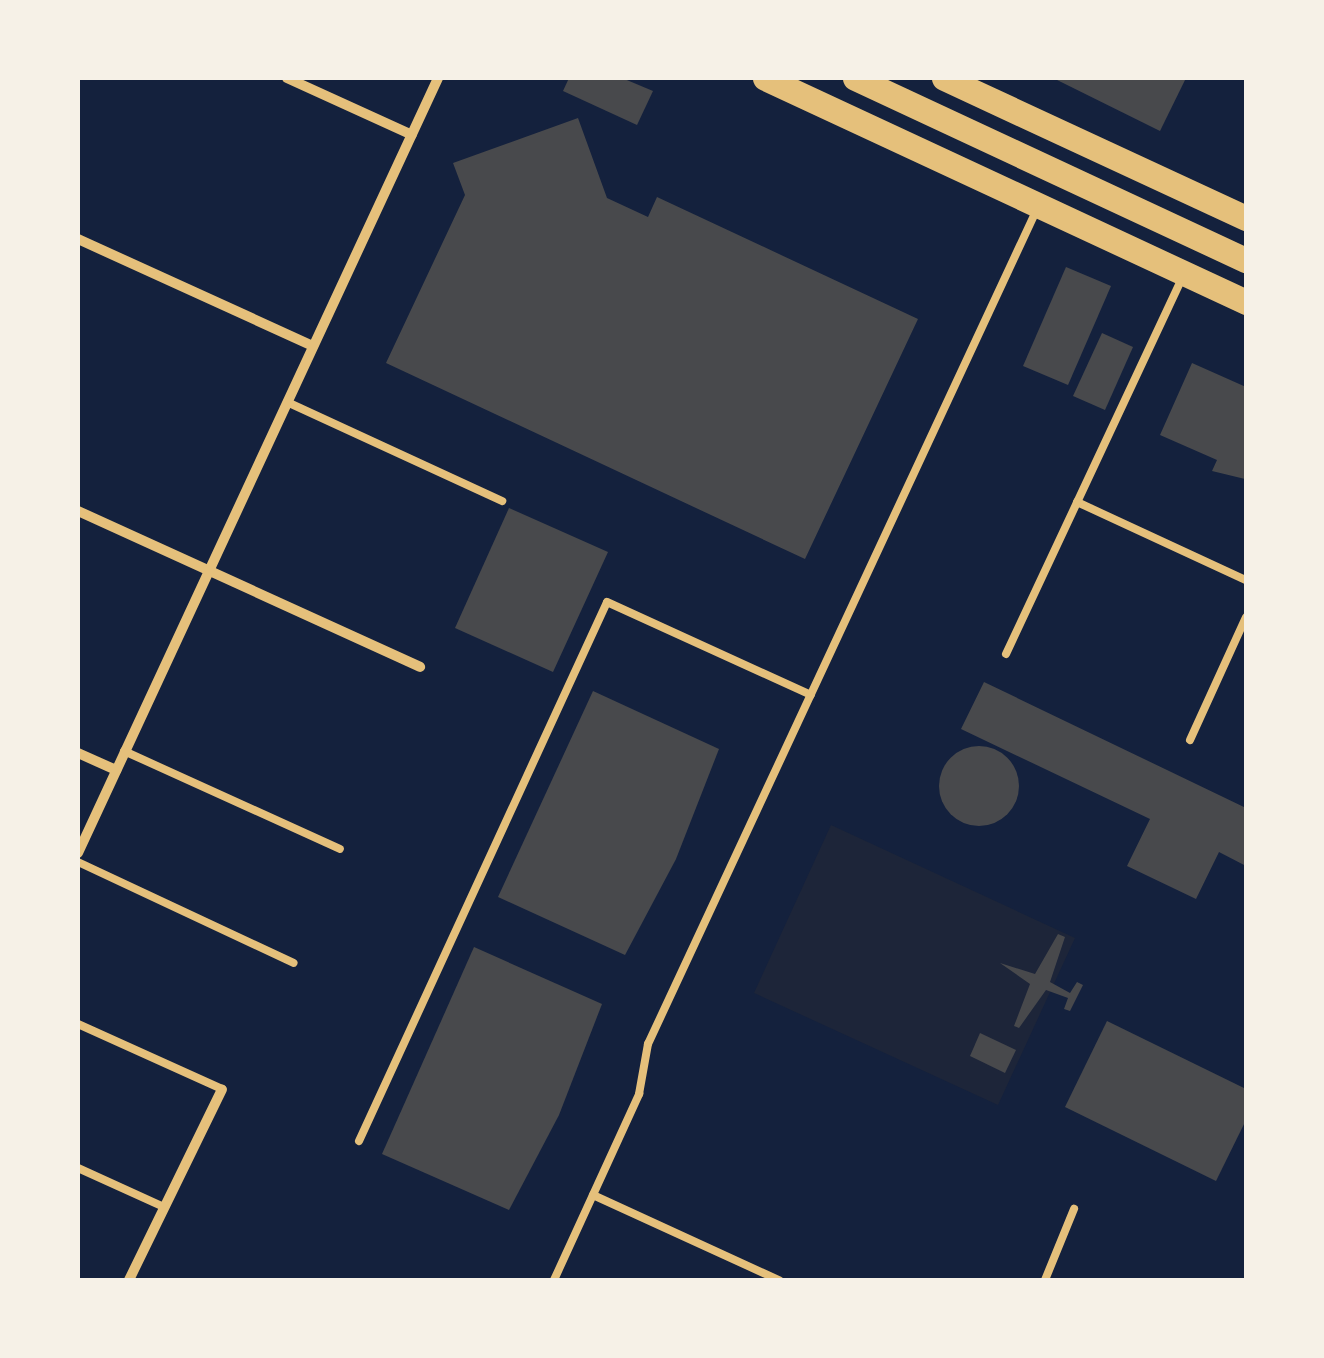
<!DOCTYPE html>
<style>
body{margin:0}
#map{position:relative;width:1324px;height:1358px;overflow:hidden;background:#14213d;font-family:"Fira Sans Condensed",sans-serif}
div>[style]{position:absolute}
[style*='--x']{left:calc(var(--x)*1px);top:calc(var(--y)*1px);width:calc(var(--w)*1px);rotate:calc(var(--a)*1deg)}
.green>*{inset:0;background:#1d2539}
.building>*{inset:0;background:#48494c}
.round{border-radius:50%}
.service>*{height:8px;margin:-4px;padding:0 4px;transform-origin:4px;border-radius:4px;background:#e5c07b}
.minor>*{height:10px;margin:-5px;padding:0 5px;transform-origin:5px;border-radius:5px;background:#e5c07b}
.primary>*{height:25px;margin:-12.5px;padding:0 12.5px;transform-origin:12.5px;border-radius:12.5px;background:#e5c07b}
span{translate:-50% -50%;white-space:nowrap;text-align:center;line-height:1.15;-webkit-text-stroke:8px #f6f1e7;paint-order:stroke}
.frame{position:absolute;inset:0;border:80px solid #f6f1e7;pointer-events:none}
</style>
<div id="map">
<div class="green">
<div style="clip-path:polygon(831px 825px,1075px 938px,998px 1105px,754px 993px)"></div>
</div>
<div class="building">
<div style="clip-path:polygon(569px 78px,622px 78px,653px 91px,637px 125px,563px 91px)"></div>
<div style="clip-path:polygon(1053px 78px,1186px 78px,1160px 131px)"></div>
<div style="clip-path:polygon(578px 118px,607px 198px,648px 217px,657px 197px,918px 319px,805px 559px,386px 363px,465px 195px,453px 163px)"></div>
<div style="clip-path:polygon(1066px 267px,1111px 286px,1068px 385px,1023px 366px)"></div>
<div style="clip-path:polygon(1102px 333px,1133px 347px,1105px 410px,1073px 396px)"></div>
<div style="clip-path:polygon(1192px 363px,1246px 387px,1245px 479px,1212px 471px,1217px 460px,1160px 435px)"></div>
<div style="clip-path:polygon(509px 508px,608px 552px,553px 672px,455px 628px)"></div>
<div style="clip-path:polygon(984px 682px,1246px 808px,1246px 866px,1219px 852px,1196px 899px,1127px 866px,1150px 819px,961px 729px)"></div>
<div style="clip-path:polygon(593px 691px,719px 749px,676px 859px,625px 955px,498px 897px)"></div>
<div class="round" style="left:939px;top:746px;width:80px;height:80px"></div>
<div style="clip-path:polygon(1058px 934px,1065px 937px,1050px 982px,1070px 993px,1077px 982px,1083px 985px,1070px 1011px,1064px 1009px,1068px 998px,1046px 990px,1019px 1028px,1014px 1026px,1030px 984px,1000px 963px,1035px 974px)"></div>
<div style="clip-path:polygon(474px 947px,602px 1004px,559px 1115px,509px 1210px,382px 1154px)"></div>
<div style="clip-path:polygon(1107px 1021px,1246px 1089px,1246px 1120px,1216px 1181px,1065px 1107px)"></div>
<div style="clip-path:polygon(980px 1033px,1016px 1050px,1005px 1073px,970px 1056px)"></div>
</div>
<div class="service">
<div style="--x:287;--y:402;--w:237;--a:24.7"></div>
<div style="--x:1077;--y:502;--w:186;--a:24.8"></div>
<div style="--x:1006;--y:654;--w:416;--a:-64.9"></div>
<div style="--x:1190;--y:740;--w:135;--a:-65.5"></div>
<div style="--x:124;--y:751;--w:237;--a:24.4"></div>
<div style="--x:78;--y:862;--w:238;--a:25.1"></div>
<div style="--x:78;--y:1024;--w:158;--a:24.3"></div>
<div style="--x:359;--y:1141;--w:593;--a:-65.29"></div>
<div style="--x:607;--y:602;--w:224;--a:24.5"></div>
<div style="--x:78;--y:1168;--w:94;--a:24.4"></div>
<div style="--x:593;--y:1195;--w:205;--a:24.6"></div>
<div style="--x:554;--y:1280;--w:205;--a:-65.4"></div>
<div style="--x:639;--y:1094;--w:51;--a:-79.8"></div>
<div style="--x:648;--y:1044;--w:921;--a:-65.02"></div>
<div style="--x:1045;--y:1280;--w:77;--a:-67.8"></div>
</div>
<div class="minor">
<div style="--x:287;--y:78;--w:137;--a:24.5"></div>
<div style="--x:78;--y:239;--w:258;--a:24.5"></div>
<div style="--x:78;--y:511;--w:376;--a:24.5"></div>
<div style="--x:78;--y:753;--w:42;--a:24.1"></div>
<div style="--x:78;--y:853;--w:855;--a:-65.08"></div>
<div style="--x:129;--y:1280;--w:212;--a:-64"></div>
</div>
<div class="primary">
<div style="--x:765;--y:78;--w:531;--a:24.97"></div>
<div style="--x:855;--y:78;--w:431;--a:25"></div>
<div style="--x:944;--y:78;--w:333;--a:24.9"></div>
</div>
<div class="frame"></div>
</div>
